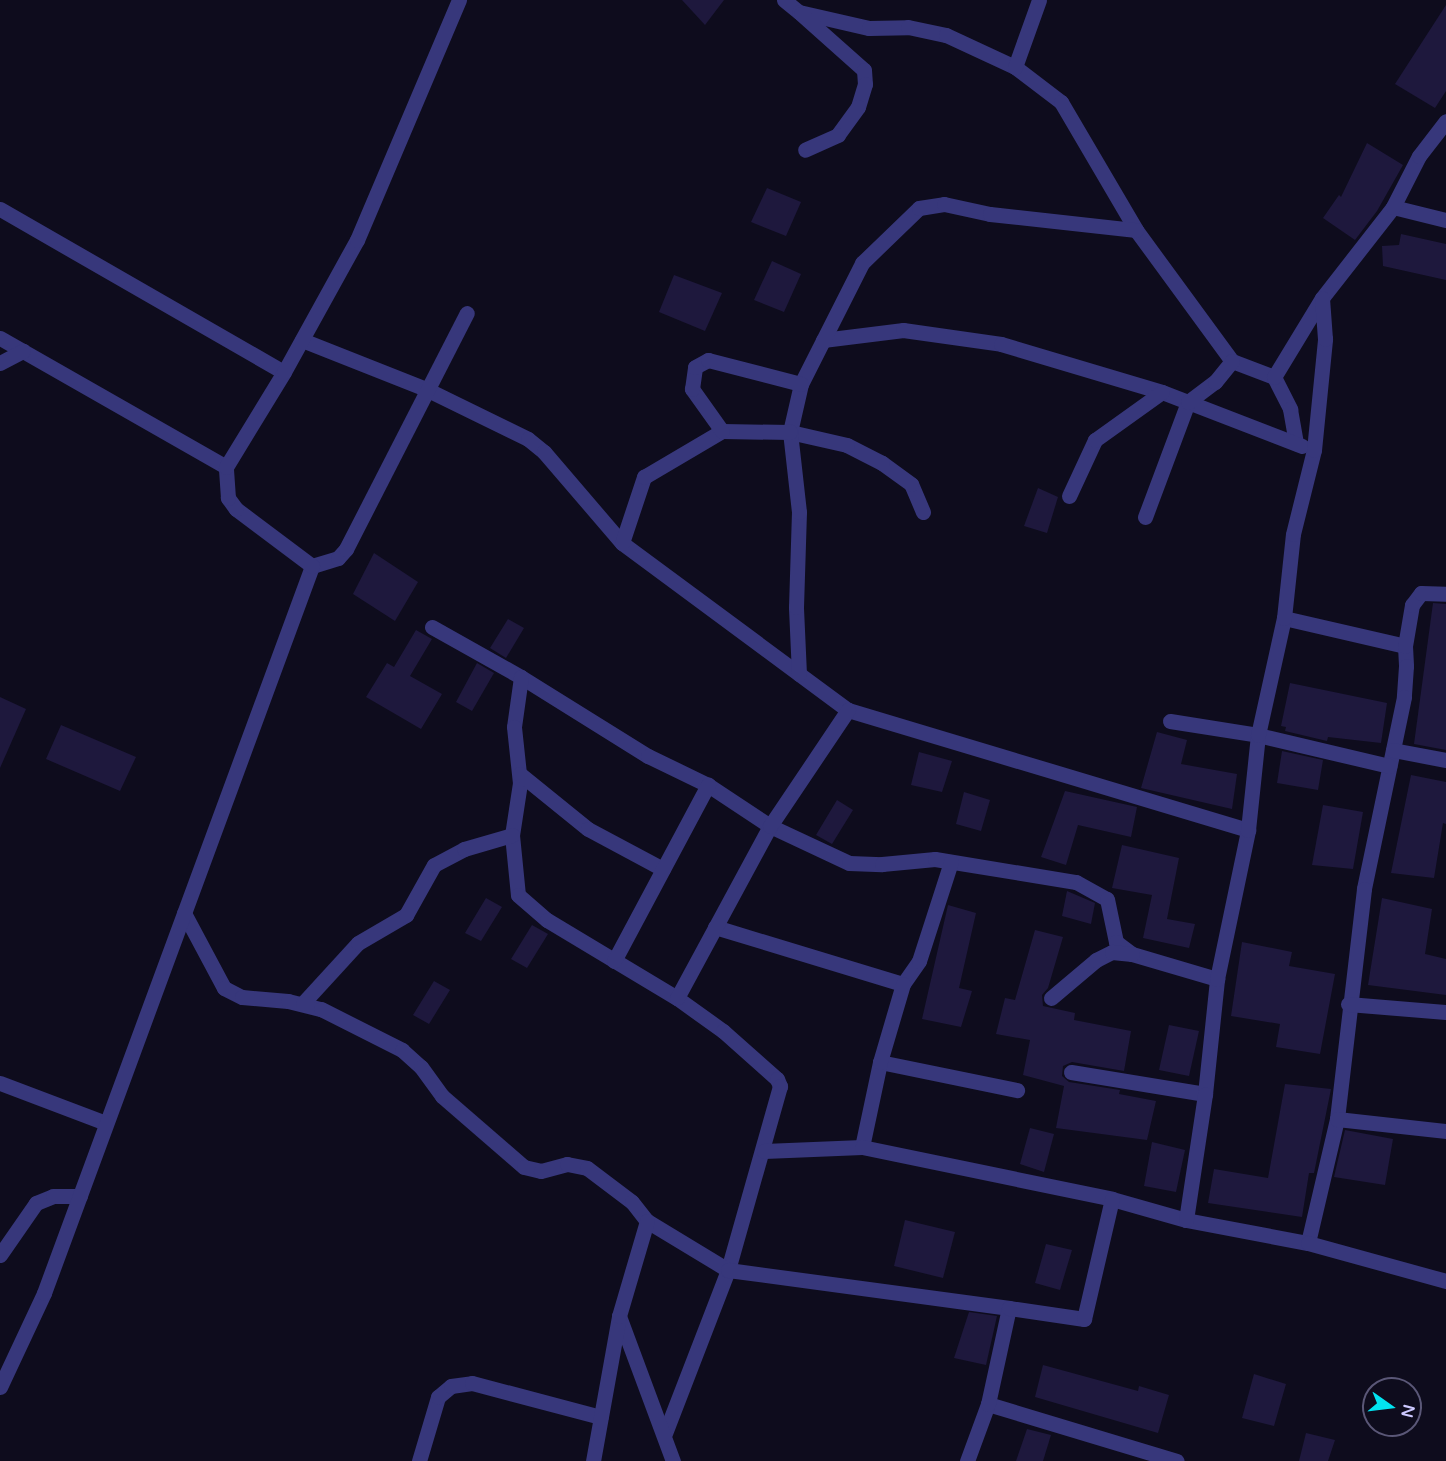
<!DOCTYPE html>
<style>
body{margin:0}
#map{position:relative;width:1446px;height:1461px;overflow:hidden;background:#0e0c1d;font-family:"Varela Round",sans-serif}
div>[style]{position:absolute}
[style*='--x']{left:calc(var(--x)*1px);top:calc(var(--y)*1px);width:calc(var(--w)*1px);rotate:calc(var(--a)*1deg)}
.building>*{inset:0;background:#1e183d}
.minor>*{height:15px;margin:-7.5px;padding:0 7.5px;transform-origin:7.5px;border-radius:7.5px;background:#37377b}
.tertiary>*{height:15px;margin:-7.5px;padding:0 7.5px;transform-origin:7.5px;border-radius:7.5px;background:#37377b}
span{translate:-50% -50%;white-space:nowrap;text-align:center;line-height:1.15;-webkit-text-stroke:6px #0e0c1d;paint-order:stroke}
.north{position:absolute;left:1362px;top:1377px;width:60px;height:60px;box-sizing:border-box;background:#0e0c1d;border:2px solid #5a5777;border-radius:50%;rotate:104deg;font-size:16px;font-weight:700;line-height:24px;text-align:center;color:#ccc8fe}
.north::after{content:'';display:block;margin:auto;width:21px;height:27px;background:#02e3f0;clip-path:polygon(50% 0,100% 100%,50% 72%,0 100%)}
</style>
<div id="map">
<div class="building">
<div style="clip-path:polygon(682px 0,724px 0,705px 25px)"></div>
<div style="clip-path:polygon(1446px 5px,1446px 91px,1435px 108px,1395px 84px)"></div>
<div style="clip-path:polygon(1367px 143px,1403px 165px,1377px 211px,1355px 240px,1323px 218px,1339px 195px,1341px 197px)"></div>
<div style="clip-path:polygon(767px 188px,801px 202px,786px 236px,751px 222px)"></div>
<div style="clip-path:polygon(1401px 234px,1446px 244px,1446px 280px,1383px 266px,1382px 246px,1399px 245px)"></div>
<div style="clip-path:polygon(772px 261px,801px 274px,784px 312px,754px 300px)"></div>
<div style="clip-path:polygon(674px 275px,722px 293px,705px 331px,659px 312px)"></div>
<div style="clip-path:polygon(1038px 488px,1058px 497px,1047px 533px,1024px 526px)"></div>
<div style="clip-path:polygon(374px 553px,418px 582px,395px 621px,353px 594px)"></div>
<div style="clip-path:polygon(1433px 603px,1446px 604px,1446px 750px,1414px 744px)"></div>
<div style="clip-path:polygon(508px 619px,524px 628px,506px 658px,490px 648px)"></div>
<div style="clip-path:polygon(416px 630px,432px 639px,410px 676px,442px 694px,421px 729px,366px 697px,387px 663px,394px 667px)"></div>
<div style="clip-path:polygon(477px 663px,494px 673px,472px 711px,456px 702px)"></div>
<div style="clip-path:polygon(1290px 683px,1387px 703px,1381px 743px,1328px 737px,1327px 741px,1285px 731px,1286px 727px,1281px 726px)"></div>
<div style="clip-path:polygon(0 697px,26px 709px,0 768px)"></div>
<div style="clip-path:polygon(61px 725px,136px 757px,120px 791px,46px 759px)"></div>
<div style="clip-path:polygon(1157px 732px,1187px 740px,1181px 764px,1237px 774px,1232px 809px,1141px 788px)"></div>
<div style="clip-path:polygon(1282px 751px,1323px 760px,1318px 790px,1277px 783px)"></div>
<div style="clip-path:polygon(919px 752px,952px 761px,942px 792px,911px 785px)"></div>
<div style="clip-path:polygon(1411px 775px,1446px 782px,1446px 824px,1443px 823px,1434px 878px,1391px 873px)"></div>
<div style="clip-path:polygon(1065px 791px,1137px 807px,1131px 837px,1078px 825px,1066px 865px,1041px 857px)"></div>
<div style="clip-path:polygon(964px 792px,990px 800px,981px 831px,956px 824px)"></div>
<div style="clip-path:polygon(837px 800px,853px 810px,832px 844px,816px 835px)"></div>
<div style="clip-path:polygon(1323px 805px,1363px 812px,1353px 869px,1312px 865px)"></div>
<div style="clip-path:polygon(1122px 845px,1179px 858px,1167px 919px,1195px 924px,1189px 948px,1143px 938px,1152px 895px,1112px 888px)"></div>
<div style="clip-path:polygon(1067px 891px,1095px 903px,1091px 924px,1062px 916px)"></div>
<div style="clip-path:polygon(486px 898px,502px 907px,481px 941px,465px 933px)"></div>
<div style="clip-path:polygon(1382px 898px,1432px 909px,1425px 954px,1446px 959px,1446px 995px,1368px 985px)"></div>
<div style="clip-path:polygon(948px 905px,976px 913px,959px 988px,972px 991px,961px 1027px,922px 1019px)"></div>
<div style="clip-path:polygon(532px 925px,548px 934px,527px 968px,511px 959px)"></div>
<div style="clip-path:polygon(1035px 930px,1063px 937px,1048px 988px,1042px 995px,1043px 1006px,1075px 1013px,1074px 1020px,1131px 1031px,1124px 1071px,1072px 1062px,1063px 1066px,1062px 1076px,1069px 1082px,1120px 1090px,1119px 1094px,1156px 1101px,1147px 1140px,1056px 1128px,1064px 1086px,1023px 1075px,1030px 1040px,996px 1034px,1005px 998px,1015px 1000px)"></div>
<div style="clip-path:polygon(1242px 942px,1292px 952px,1289px 966px,1335px 974px,1320px 1054px,1276px 1047px,1280px 1024px,1231px 1016px)"></div>
<div style="clip-path:polygon(434px 981px,450px 990px,429px 1024px,413px 1015px)"></div>
<div style="clip-path:polygon(1169px 1025px,1199px 1031px,1189px 1076px,1159px 1070px)"></div>
<div style="clip-path:polygon(1285px 1084px,1331px 1089px,1314px 1173px,1309px 1173px,1302px 1217px,1208px 1203px,1214px 1169px,1268px 1178px)"></div>
<div style="clip-path:polygon(1030px 1128px,1054px 1134px,1044px 1172px,1020px 1164px)"></div>
<div style="clip-path:polygon(1345px 1130px,1393px 1139px,1385px 1185px,1334px 1177px)"></div>
<div style="clip-path:polygon(1152px 1142px,1185px 1150px,1176px 1192px,1144px 1186px)"></div>
<div style="clip-path:polygon(905px 1220px,955px 1232px,943px 1278px,894px 1266px)"></div>
<div style="clip-path:polygon(1046px 1244px,1072px 1250px,1060px 1290px,1035px 1283px)"></div>
<div style="clip-path:polygon(969px 1312px,997px 1316px,986px 1365px,954px 1358px)"></div>
<div style="clip-path:polygon(1043px 1365px,1138px 1391px,1139px 1386px,1169px 1395px,1158px 1433px,1035px 1397px)"></div>
<div style="clip-path:polygon(1254px 1374px,1286px 1384px,1274px 1426px,1242px 1418px)"></div>
<div style="clip-path:polygon(1027px 1429px,1051px 1435px,1043px 1461px,1016px 1461px)"></div>
<div style="clip-path:polygon(1306px 1433px,1335px 1440px,1328px 1461px,1299px 1461px)"></div>
</div>
<div class="minor">
<div style="--x:784;--y:0;--w:19;--a:39"></div>
<div style="--x:799;--y:12;--w:72;--a:12.9"></div>
<div style="--x:869;--y:28;--w:39;--a:-1"></div>
<div style="--x:908;--y:27;--w:39;--a:12"></div>
<div style="--x:946;--y:35;--w:76;--a:24.9"></div>
<div style="--x:1015;--y:67;--w:58;--a:37.3"></div>
<div style="--x:1061;--y:102;--w:148;--a:59.6"></div>
<div style="--x:1136;--y:230;--w:162;--a:53.8"></div>
<div style="--x:1232;--y:361;--w:45;--a:20.9"></div>
<div style="--x:1274;--y:377;--w:36;--a:63"></div>
<div style="--x:1290;--y:409;--w:35;--a:80"></div>
<div style="--x:801;--y:14;--w:84;--a:41.6"></div>
<div style="--x:864;--y:70;--w:14;--a:86"></div>
<div style="--x:865;--y:84;--w:24;--a:107"></div>
<div style="--x:858;--y:107;--w:34;--a:126"></div>
<div style="--x:838;--y:135;--w:36;--a:156"></div>
<div style="--x:1015;--y:67;--w:71;--a:-70.3"></div>
<div style="--x:1393;--y:207;--w:55;--a:13.8"></div>
<div style="--x:0;--y:209;--w:327;--a:29.9"></div>
<div style="--x:0;--y:338;--w:260;--a:29.7"></div>
<div style="--x:302;--y:340;--w:136;--a:21.6"></div>
<div style="--x:428;--y:390;--w:111;--a:26.1"></div>
<div style="--x:528;--y:439;--w:21;--a:39"></div>
<div style="--x:544;--y:452;--w:120;--a:49.4"></div>
<div style="--x:622;--y:543;--w:281;--a:36.5"></div>
<div style="--x:848;--y:710;--w:418;--a:16.7"></div>
<div style="--x:823;--y:340;--w:81;--a:-7.1"></div>
<div style="--x:903;--y:330;--w:99;--a:8.1"></div>
<div style="--x:1001;--y:344;--w:168;--a:16.6"></div>
<div style="--x:1162;--y:392;--w:150;--a:21.1"></div>
<div style="--x:0;--y:363;--w:26;--a:-28"></div>
<div style="--x:1274;--y:377;--w:92;--a:-58.7"></div>
<div style="--x:1322;--y:298;--w:115;--a:-52"></div>
<div style="--x:1393;--y:207;--w:57;--a:-63"></div>
<div style="--x:1419;--y:156;--w:44;--a:-52.4"></div>
<div style="--x:1069;--y:496;--w:62;--a:-65.1"></div>
<div style="--x:1095;--y:440;--w:82;--a:-35.6"></div>
<div style="--x:923;--y:512;--w:30;--a:-113"></div>
<div style="--x:911;--y:484;--w:36;--a:-144"></div>
<div style="--x:882;--y:463;--w:39;--a:-153"></div>
<div style="--x:847;--y:445;--w:58;--a:-167.2"></div>
<div style="--x:790;--y:432;--w:49;--a:-77.1"></div>
<div style="--x:801;--y:384;--w:136;--a:-63.2"></div>
<div style="--x:862;--y:263;--w:79;--a:-44"></div>
<div style="--x:919;--y:208;--w:25;--a:-9"></div>
<div style="--x:944;--y:204;--w:47;--a:12.3"></div>
<div style="--x:990;--y:214;--w:147;--a:6.3"></div>
<div style="--x:1145;--y:517;--w:123;--a:-69.5"></div>
<div style="--x:1188;--y:402;--w:34;--a:-37"></div>
<div style="--x:1215;--y:382;--w:27;--a:-51"></div>
<div style="--x:622;--y:543;--w:70;--a:-71.6"></div>
<div style="--x:644;--y:477;--w:91;--a:-30.5"></div>
<div style="--x:312;--y:566;--w:27;--a:-17"></div>
<div style="--x:338;--y:558;--w:12;--a:-48"></div>
<div style="--x:346;--y:549;--w:265;--a:-62.9"></div>
<div style="--x:1284;--y:618;--w:124;--a:13"></div>
<div style="--x:1405;--y:646;--w:20;--a:87"></div>
<div style="--x:1406;--y:666;--w:31;--a:94"></div>
<div style="--x:1404;--y:697;--w:196;--a:101.8"></div>
<div style="--x:1364;--y:889;--w:232;--a:96.7"></div>
<div style="--x:1337;--y:1119;--w:127;--a:103.2"></div>
<div style="--x:432;--y:627;--w:102;--a:29.3"></div>
<div style="--x:521;--y:677;--w:150;--a:31.9"></div>
<div style="--x:648;--y:756;--w:67;--a:25.8"></div>
<div style="--x:708;--y:785;--w:74;--a:33.5"></div>
<div style="--x:770;--y:826;--w:87;--a:25.1"></div>
<div style="--x:849;--y:863;--w:33;--a:2"></div>
<div style="--x:882;--y:864;--w:53;--a:-5.4"></div>
<div style="--x:935;--y:859;--w:143;--a:9.3"></div>
<div style="--x:1076;--y:882;--w:35;--a:29"></div>
<div style="--x:1107;--y:899;--w:44;--a:78.2"></div>
<div style="--x:1116;--y:942;--w:20;--a:37"></div>
<div style="--x:1132;--y:954;--w:89;--a:16.4"></div>
<div style="--x:1405;--y:646;--w:42;--a:-80.3"></div>
<div style="--x:1412;--y:605;--w:15;--a:-53"></div>
<div style="--x:1421;--y:593;--w:25;--a:2"></div>
<div style="--x:799;--y:674;--w:67;--a:-92.6"></div>
<div style="--x:796;--y:607;--w:95;--a:-88.2"></div>
<div style="--x:799;--y:512;--w:81;--a:-96.4"></div>
<div style="--x:790;--y:432;--w:68;--a:-179.2"></div>
<div style="--x:722;--y:431;--w:52;--a:-125.5"></div>
<div style="--x:692;--y:389;--w:22;--a:-82"></div>
<div style="--x:695;--y:367;--w:15;--a:-28"></div>
<div style="--x:708;--y:360;--w:96;--a:14.5"></div>
<div style="--x:521;--y:677;--w:50;--a:98"></div>
<div style="--x:514;--y:727;--w:56;--a:83.9"></div>
<div style="--x:520;--y:783;--w:53;--a:98.7"></div>
<div style="--x:512;--y:835;--w:60;--a:84.3"></div>
<div style="--x:518;--y:895;--w:38;--a:41"></div>
<div style="--x:547;--y:920;--w:152;--a:31"></div>
<div style="--x:677;--y:998;--w:57;--a:35.7"></div>
<div style="--x:723;--y:1031;--w:72;--a:41.6"></div>
<div style="--x:777;--y:1079;--w:8;--a:67"></div>
<div style="--x:780;--y:1086;--w:191;--a:105.8"></div>
<div style="--x:728;--y:1270;--w:175;--a:111.1"></div>
<div style="--x:1170;--y:721;--w:89;--a:9"></div>
<div style="--x:1258;--y:735;--w:135;--a:13.3"></div>
<div style="--x:1393;--y:750;--w:54;--a:10.7"></div>
<div style="--x:520;--y:774;--w:87;--a:39"></div>
<div style="--x:588;--y:829;--w:85;--a:28.1"></div>
<div style="--x:184;--y:913;--w:85;--a:61.9"></div>
<div style="--x:224;--y:988;--w:20;--a:27"></div>
<div style="--x:242;--y:997;--w:46;--a:5"></div>
<div style="--x:288;--y:1001;--w:34;--a:14"></div>
<div style="--x:321;--y:1009;--w:91;--a:26.8"></div>
<div style="--x:402;--y:1050;--w:25;--a:42"></div>
<div style="--x:421;--y:1067;--w:36;--a:54"></div>
<div style="--x:442;--y:1096;--w:108;--a:40.9"></div>
<div style="--x:524;--y:1167;--w:17;--a:13"></div>
<div style="--x:541;--y:1171;--w:27;--a:-15"></div>
<div style="--x:567;--y:1164;--w:20;--a:11"></div>
<div style="--x:587;--y:1168;--w:56;--a:37.1"></div>
<div style="--x:632;--y:1202;--w:24;--a:52"></div>
<div style="--x:647;--y:1221;--w:95;--a:31.2"></div>
<div style="--x:728;--y:1270;--w:284;--a:7.7"></div>
<div style="--x:715;--y:927;--w:196;--a:16.9"></div>
<div style="--x:903;--y:984;--w:28;--a:-55"></div>
<div style="--x:919;--y:961;--w:104;--a:-72.1"></div>
<div style="--x:614;--y:961;--w:200;--a:-61.9"></div>
<div style="--x:677;--y:998;--w:196;--a:-61.6"></div>
<div style="--x:770;--y:826;--w:140;--a:-56.1"></div>
<div style="--x:1051;--y:998;--w:59;--a:-40.2"></div>
<div style="--x:1096;--y:960;--w:18;--a:-27"></div>
<div style="--x:1112;--y:952;--w:20;--a:6"></div>
<div style="--x:303;--y:1003;--w:81;--a:-47.5"></div>
<div style="--x:358;--y:943;--w:56;--a:-30.3"></div>
<div style="--x:406;--y:915;--w:57;--a:-60.8"></div>
<div style="--x:434;--y:865;--w:34;--a:-28"></div>
<div style="--x:464;--y:849;--w:50;--a:-16.3"></div>
<div style="--x:1348;--y:1004;--w:98;--a:4.7"></div>
<div style="--x:880;--y:1062;--w:140;--a:11.6"></div>
<div style="--x:1071;--y:1072;--w:136;--a:9.3"></div>
<div style="--x:1205;--y:1094;--w:116;--a:-84"></div>
<div style="--x:1217;--y:979;--w:152;--a:-78.2"></div>
<div style="--x:1248;--y:830;--w:96;--a:-84"></div>
<div style="--x:1258;--y:735;--w:120;--a:-77.5"></div>
<div style="--x:1284;--y:618;--w:84;--a:-83.9"></div>
<div style="--x:1293;--y:534;--w:87;--a:-76"></div>
<div style="--x:1314;--y:450;--w:112;--a:-84.3"></div>
<div style="--x:1325;--y:339;--w:41;--a:-94.2"></div>
<div style="--x:0;--y:1083;--w:113;--a:20.7"></div>
<div style="--x:1337;--y:1119;--w:110;--a:6.3"></div>
<div style="--x:862;--y:1147;--w:87;--a:-78"></div>
<div style="--x:880;--y:1062;--w:81;--a:-73.6"></div>
<div style="--x:764;--y:1151;--w:98;--a:-2.3"></div>
<div style="--x:862;--y:1147;--w:255;--a:11.7"></div>
<div style="--x:1112;--y:1199;--w:77;--a:15.8"></div>
<div style="--x:1186;--y:1220;--w:124;--a:10.7"></div>
<div style="--x:1308;--y:1243;--w:143;--a:15.4"></div>
<div style="--x:1186;--y:1220;--w:127;--a:-81.4"></div>
<div style="--x:0;--y:1255;--w:63;--a:-55.3"></div>
<div style="--x:36;--y:1203;--w:18;--a:-22"></div>
<div style="--x:53;--y:1196;--w:27;--a:0"></div>
<div style="--x:619;--y:1316;--w:155;--a:69.6"></div>
<div style="--x:988;--y:1404;--w:197;--a:16.8"></div>
<div style="--x:419;--y:1461;--w:67;--a:-73.5"></div>
<div style="--x:438;--y:1397;--w:17;--a:-40"></div>
<div style="--x:451;--y:1386;--w:21;--a:-8"></div>
<div style="--x:472;--y:1383;--w:133;--a:14.8"></div>
<div style="--x:593;--y:1461;--w:147;--a:-79.8"></div>
<div style="--x:619;--y:1316;--w:99;--a:-73.6"></div>
<div style="--x:967;--y:1461;--w:61;--a:-69.8"></div>
<div style="--x:988;--y:1404;--w:98;--a:-77.7"></div>
<div style="--x:1009;--y:1308;--w:76;--a:8.3"></div>
<div style="--x:1084;--y:1319;--w:123;--a:-76.9"></div>
</div>
<div class="tertiary">
<div style="--x:0;--y:1387;--w:104;--a:-64.9"></div>
<div style="--x:44;--y:1293;--w:775;--a:-69.76"></div>
<div style="--x:312;--y:566;--w:95;--a:-143.1"></div>
<div style="--x:236;--y:509;--w:14;--a:-126"></div>
<div style="--x:228;--y:498;--w:31;--a:-94"></div>
<div style="--x:226;--y:467;--w:111;--a:-58.6"></div>
<div style="--x:284;--y:372;--w:151;--a:-61.1"></div>
<div style="--x:357;--y:240;--w:261;--a:-67"></div>
</div>
<div class="north">N</div>
</div>
